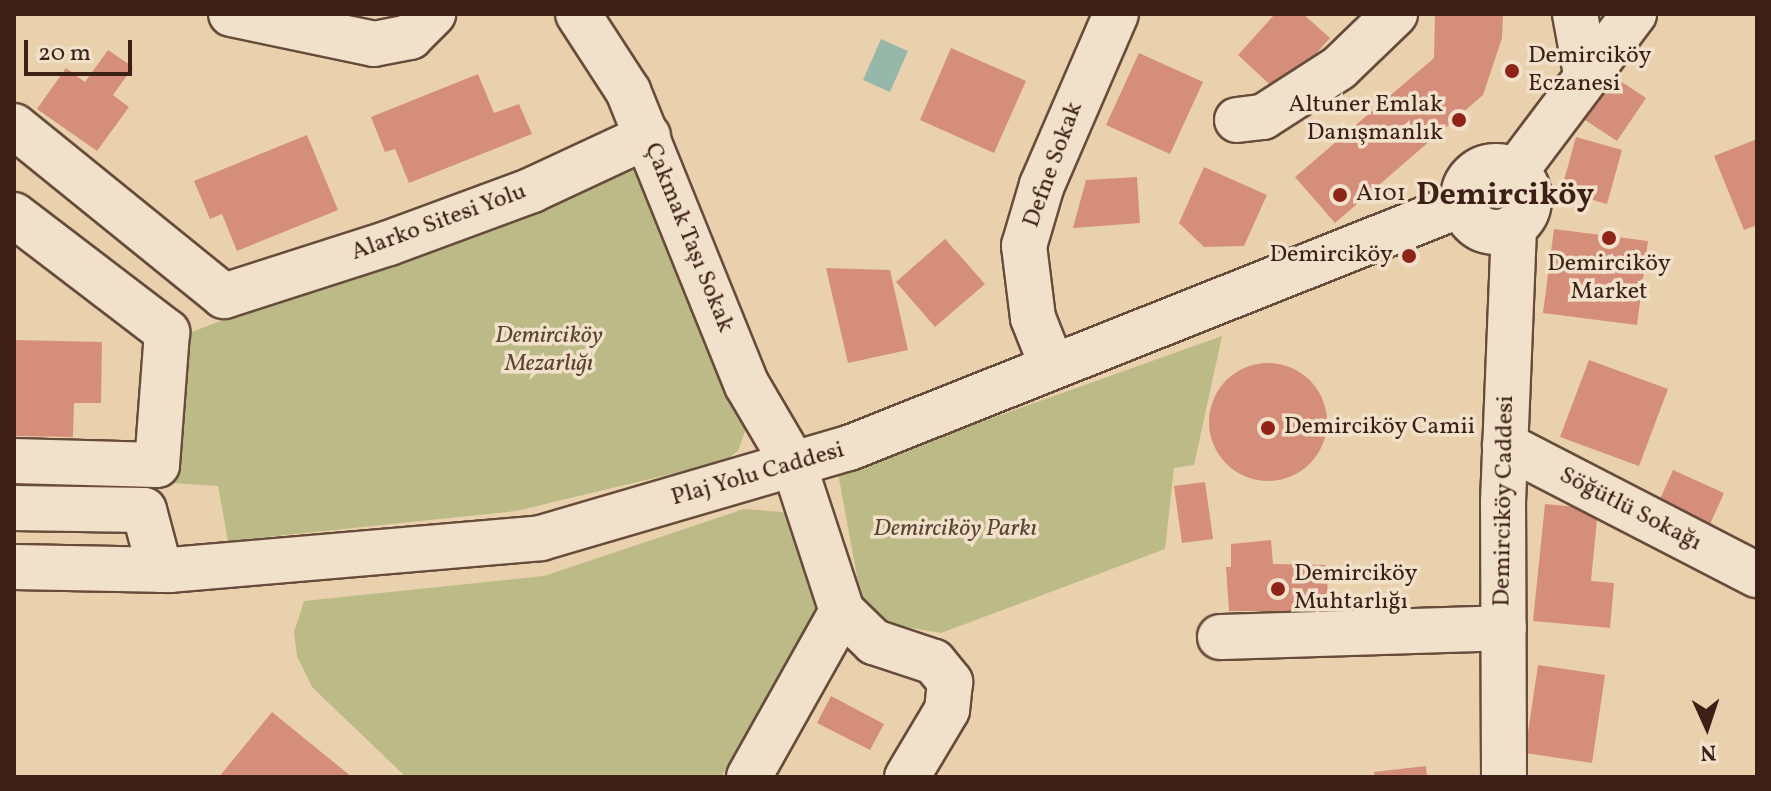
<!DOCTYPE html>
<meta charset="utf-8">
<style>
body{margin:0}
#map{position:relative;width:1771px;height:791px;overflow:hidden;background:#e9d1ae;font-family:Vollkorn,serif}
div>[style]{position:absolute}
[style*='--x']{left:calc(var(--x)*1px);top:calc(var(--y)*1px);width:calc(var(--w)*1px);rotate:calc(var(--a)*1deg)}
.green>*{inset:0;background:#bcba86}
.water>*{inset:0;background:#97b7ab}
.building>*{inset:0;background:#d58e7a}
.round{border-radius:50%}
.roads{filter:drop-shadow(2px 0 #674c3b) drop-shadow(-2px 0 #674c3b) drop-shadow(0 2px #674c3b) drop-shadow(0 -2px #674c3b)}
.minor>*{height:44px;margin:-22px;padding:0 22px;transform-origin:22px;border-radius:22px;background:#f1e1ca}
.minor>.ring{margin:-22px;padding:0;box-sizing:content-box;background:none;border:44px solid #f1e1ca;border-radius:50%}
.dots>*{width:22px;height:22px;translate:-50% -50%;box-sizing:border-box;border:4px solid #f1e1ca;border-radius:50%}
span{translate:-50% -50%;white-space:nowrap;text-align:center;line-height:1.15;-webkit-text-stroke:7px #f1e1ca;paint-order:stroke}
.poi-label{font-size:24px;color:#3c1f15}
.left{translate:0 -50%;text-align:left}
.right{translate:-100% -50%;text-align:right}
.street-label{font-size:24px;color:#3c1f15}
.park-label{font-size:24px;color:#5c4631;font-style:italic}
.district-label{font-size:32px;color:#3c1f15;font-weight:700}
.frame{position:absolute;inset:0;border:16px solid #3c1f15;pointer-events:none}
.north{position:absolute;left:1667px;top:687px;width:80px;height:80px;-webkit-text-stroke:6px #f1e1ca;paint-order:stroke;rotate:177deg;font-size:22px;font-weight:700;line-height:32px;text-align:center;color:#3c1f15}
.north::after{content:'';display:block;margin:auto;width:28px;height:36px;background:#3c1f15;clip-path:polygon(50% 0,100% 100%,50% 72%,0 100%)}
.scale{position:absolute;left:24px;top:40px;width:108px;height:36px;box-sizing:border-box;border:4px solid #3c1f15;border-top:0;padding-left:10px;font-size:24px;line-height:28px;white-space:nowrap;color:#3c1f15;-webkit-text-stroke:6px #f1e1ca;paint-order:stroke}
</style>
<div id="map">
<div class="green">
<div style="clip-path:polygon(639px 160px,745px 431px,738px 451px,725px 461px,516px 511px,228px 541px,218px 486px,172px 483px,179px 337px)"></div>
<div style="clip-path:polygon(1222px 336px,1194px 465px,1174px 468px,1165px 549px,941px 633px,865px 620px,838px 473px)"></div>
<div style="clip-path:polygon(744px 509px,794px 513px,825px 592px,721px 777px,406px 777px,312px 687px,297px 656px,294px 632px,304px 601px,544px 576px)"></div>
</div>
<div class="water">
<div style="clip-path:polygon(881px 39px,908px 51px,890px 92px,863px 80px)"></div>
</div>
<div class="building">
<div style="clip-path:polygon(1275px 14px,1303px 14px,1330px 38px,1280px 94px,1238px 55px)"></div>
<div style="clip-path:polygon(1435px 14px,1503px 14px,1502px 38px,1483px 95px,1335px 223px,1295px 177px,1434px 58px)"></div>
<div style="clip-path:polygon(951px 48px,1026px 81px,994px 153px,920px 120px)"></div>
<div style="clip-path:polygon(108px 50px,133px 67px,113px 95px,129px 107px,97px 151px,37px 109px,66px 68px,85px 82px)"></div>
<div style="clip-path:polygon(1139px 53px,1203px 82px,1170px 154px,1106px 125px)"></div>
<div style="clip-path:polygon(1608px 73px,1646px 98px,1617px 141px,1579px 116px)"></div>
<div style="clip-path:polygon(478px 74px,494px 113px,519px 104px,532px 134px,409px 183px,395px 149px,385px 152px,371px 117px)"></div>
<div style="clip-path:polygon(307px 135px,338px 210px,237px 251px,222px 214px,210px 219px,194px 181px)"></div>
<div style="clip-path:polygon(1576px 137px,1622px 150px,1607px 204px,1561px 191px)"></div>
<div style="clip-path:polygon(1757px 139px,1757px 225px,1744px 230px,1714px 156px)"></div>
<div style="clip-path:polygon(1204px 167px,1267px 195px,1244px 246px,1204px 247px,1179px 223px)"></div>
<div style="clip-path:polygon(1137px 177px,1140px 223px,1073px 228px,1086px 180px)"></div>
<div style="clip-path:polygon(1554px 229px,1648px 241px,1637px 325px,1543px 313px)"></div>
<div style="clip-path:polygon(945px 239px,985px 284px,935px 327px,896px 282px)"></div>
<div style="clip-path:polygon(826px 268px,890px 270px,908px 350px,848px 363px)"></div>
<div style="clip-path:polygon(14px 340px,102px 342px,101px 403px,74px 403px,73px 437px,14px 436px)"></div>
<div style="clip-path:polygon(1589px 360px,1668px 389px,1639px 466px,1560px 437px)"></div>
<div class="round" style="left:1209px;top:363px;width:118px;height:118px"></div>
<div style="clip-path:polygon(1673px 470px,1724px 493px,1707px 531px,1656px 508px)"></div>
<div style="clip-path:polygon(1205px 482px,1213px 539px,1182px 543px,1174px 486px)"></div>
<div style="clip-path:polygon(1545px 504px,1598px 509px,1591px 581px,1614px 583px,1610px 628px,1533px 621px)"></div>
<div style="clip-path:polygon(1271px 540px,1273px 564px,1327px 565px,1328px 611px,1229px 611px,1226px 567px,1231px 567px,1231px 544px)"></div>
<div style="clip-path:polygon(1538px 665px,1605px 675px,1592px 763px,1525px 753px)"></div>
<div style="clip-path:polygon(831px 696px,884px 724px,870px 750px,817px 723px)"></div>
<div style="clip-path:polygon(272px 712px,352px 777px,219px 777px)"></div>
<div style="clip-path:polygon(1426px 766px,1427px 777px,1375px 777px,1374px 772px)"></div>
</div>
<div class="roads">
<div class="minor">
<div style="--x:231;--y:14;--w:146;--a:11.8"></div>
<div style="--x:374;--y:44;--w:37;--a:-11"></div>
<div style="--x:410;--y:37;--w:33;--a:-45"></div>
<div style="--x:578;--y:14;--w:92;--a:57"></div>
<div style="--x:628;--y:91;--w:317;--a:68"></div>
<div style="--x:747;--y:385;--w:93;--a:59.6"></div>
<div style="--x:794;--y:465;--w:154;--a:71.8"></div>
<div style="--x:842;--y:611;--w:190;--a:119.3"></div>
<div style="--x:1575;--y:14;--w:61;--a:79.6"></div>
<div style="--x:1237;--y:120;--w:26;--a:-7"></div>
<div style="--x:1263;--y:117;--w:90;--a:-32.8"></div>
<div style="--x:1339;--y:68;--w:78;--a:-44"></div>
<div style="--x:14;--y:126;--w:270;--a:39"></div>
<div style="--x:224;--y:296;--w:173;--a:-17.8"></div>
<div style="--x:389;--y:243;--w:153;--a:-20.3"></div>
<div style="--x:532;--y:190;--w:128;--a:-25"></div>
<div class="ring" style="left:1463px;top:166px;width:22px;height:22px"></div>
<div style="--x:1515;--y:172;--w:198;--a:-53"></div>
<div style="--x:14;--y:215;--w:193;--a:37.4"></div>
<div style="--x:167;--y:332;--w:133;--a:94.3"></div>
<div style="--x:157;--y:465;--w:143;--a:-178.4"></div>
<div style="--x:1052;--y:366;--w:52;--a:-111.6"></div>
<div style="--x:1033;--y:318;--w:73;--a:-97.1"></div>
<div style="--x:1024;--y:246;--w:64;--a:-73.6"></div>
<div style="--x:1042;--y:185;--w:186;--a:-66.6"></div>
<div style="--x:1505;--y:445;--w:284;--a:27.3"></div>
<div style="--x:14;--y:508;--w:130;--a:0.9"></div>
<div style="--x:144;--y:510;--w:62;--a:75.1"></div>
<div style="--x:14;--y:567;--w:156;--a:1.1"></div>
<div style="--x:170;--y:570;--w:372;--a:-4.9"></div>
<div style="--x:541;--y:538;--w:321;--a:-16.3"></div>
<div style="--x:849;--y:448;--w:661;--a:-21.67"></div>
<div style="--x:842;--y:611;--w:45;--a:44.1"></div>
<div style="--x:874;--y:642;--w:63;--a:18.4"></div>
<div style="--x:934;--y:662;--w:26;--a:51"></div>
<div style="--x:950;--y:682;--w:28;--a:96"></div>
<div style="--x:947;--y:710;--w:78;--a:120.8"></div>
<div style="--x:1220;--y:637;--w:284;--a:-1.8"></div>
<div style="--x:1504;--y:777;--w:275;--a:-90.2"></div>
<div style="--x:1503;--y:502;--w:276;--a:-87.7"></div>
</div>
</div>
<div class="dots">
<div style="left:1512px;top:71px;background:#8f2418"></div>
<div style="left:1459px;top:120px;background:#8f2418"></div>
<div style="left:1340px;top:195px;background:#8f2418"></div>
<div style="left:1609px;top:238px;background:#8f2418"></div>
<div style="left:1409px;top:256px;background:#8f2418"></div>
<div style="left:1268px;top:428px;background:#8f2418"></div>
<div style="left:1278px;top:589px;background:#8f2418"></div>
</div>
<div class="poi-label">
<span class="left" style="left:1528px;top:71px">Demirciköy<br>Eczanesi</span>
<span class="right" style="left:1443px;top:120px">Altuner Emlak<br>Danışmanlık</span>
<span class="left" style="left:1356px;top:195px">A101</span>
<span class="right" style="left:1393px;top:256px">Demirciköy</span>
<span style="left:1609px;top:279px">Demirciköy<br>Market</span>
<span class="left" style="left:1284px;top:428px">Demirciköy Camii</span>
<span class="left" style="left:1294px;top:589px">Demirciköy<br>Muhtarlığı</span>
</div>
<div class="street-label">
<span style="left:1054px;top:165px;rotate:-70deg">Defne Sokak</span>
<span style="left:439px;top:223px;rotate:-20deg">Alarko Sitesi Yolu</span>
<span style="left:688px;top:238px;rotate:68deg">Çakmak Taşı Sokak</span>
<span style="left:758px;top:475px;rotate:-16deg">Plaj Yolu Caddesi</span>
<span style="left:1505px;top:501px;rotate:-89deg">Demirciköy Caddesi</span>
<span style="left:1630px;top:510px;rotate:27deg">Söğütlü Sokağı</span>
</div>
<div class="park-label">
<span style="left:549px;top:351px">Demirciköy<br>Mezarlığı</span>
<span style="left:955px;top:530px">Demirciköy Parkı</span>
</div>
<div class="district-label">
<span style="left:1505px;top:196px">Demirciköy</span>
</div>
<div class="frame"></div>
<div class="north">N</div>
<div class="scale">20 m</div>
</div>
